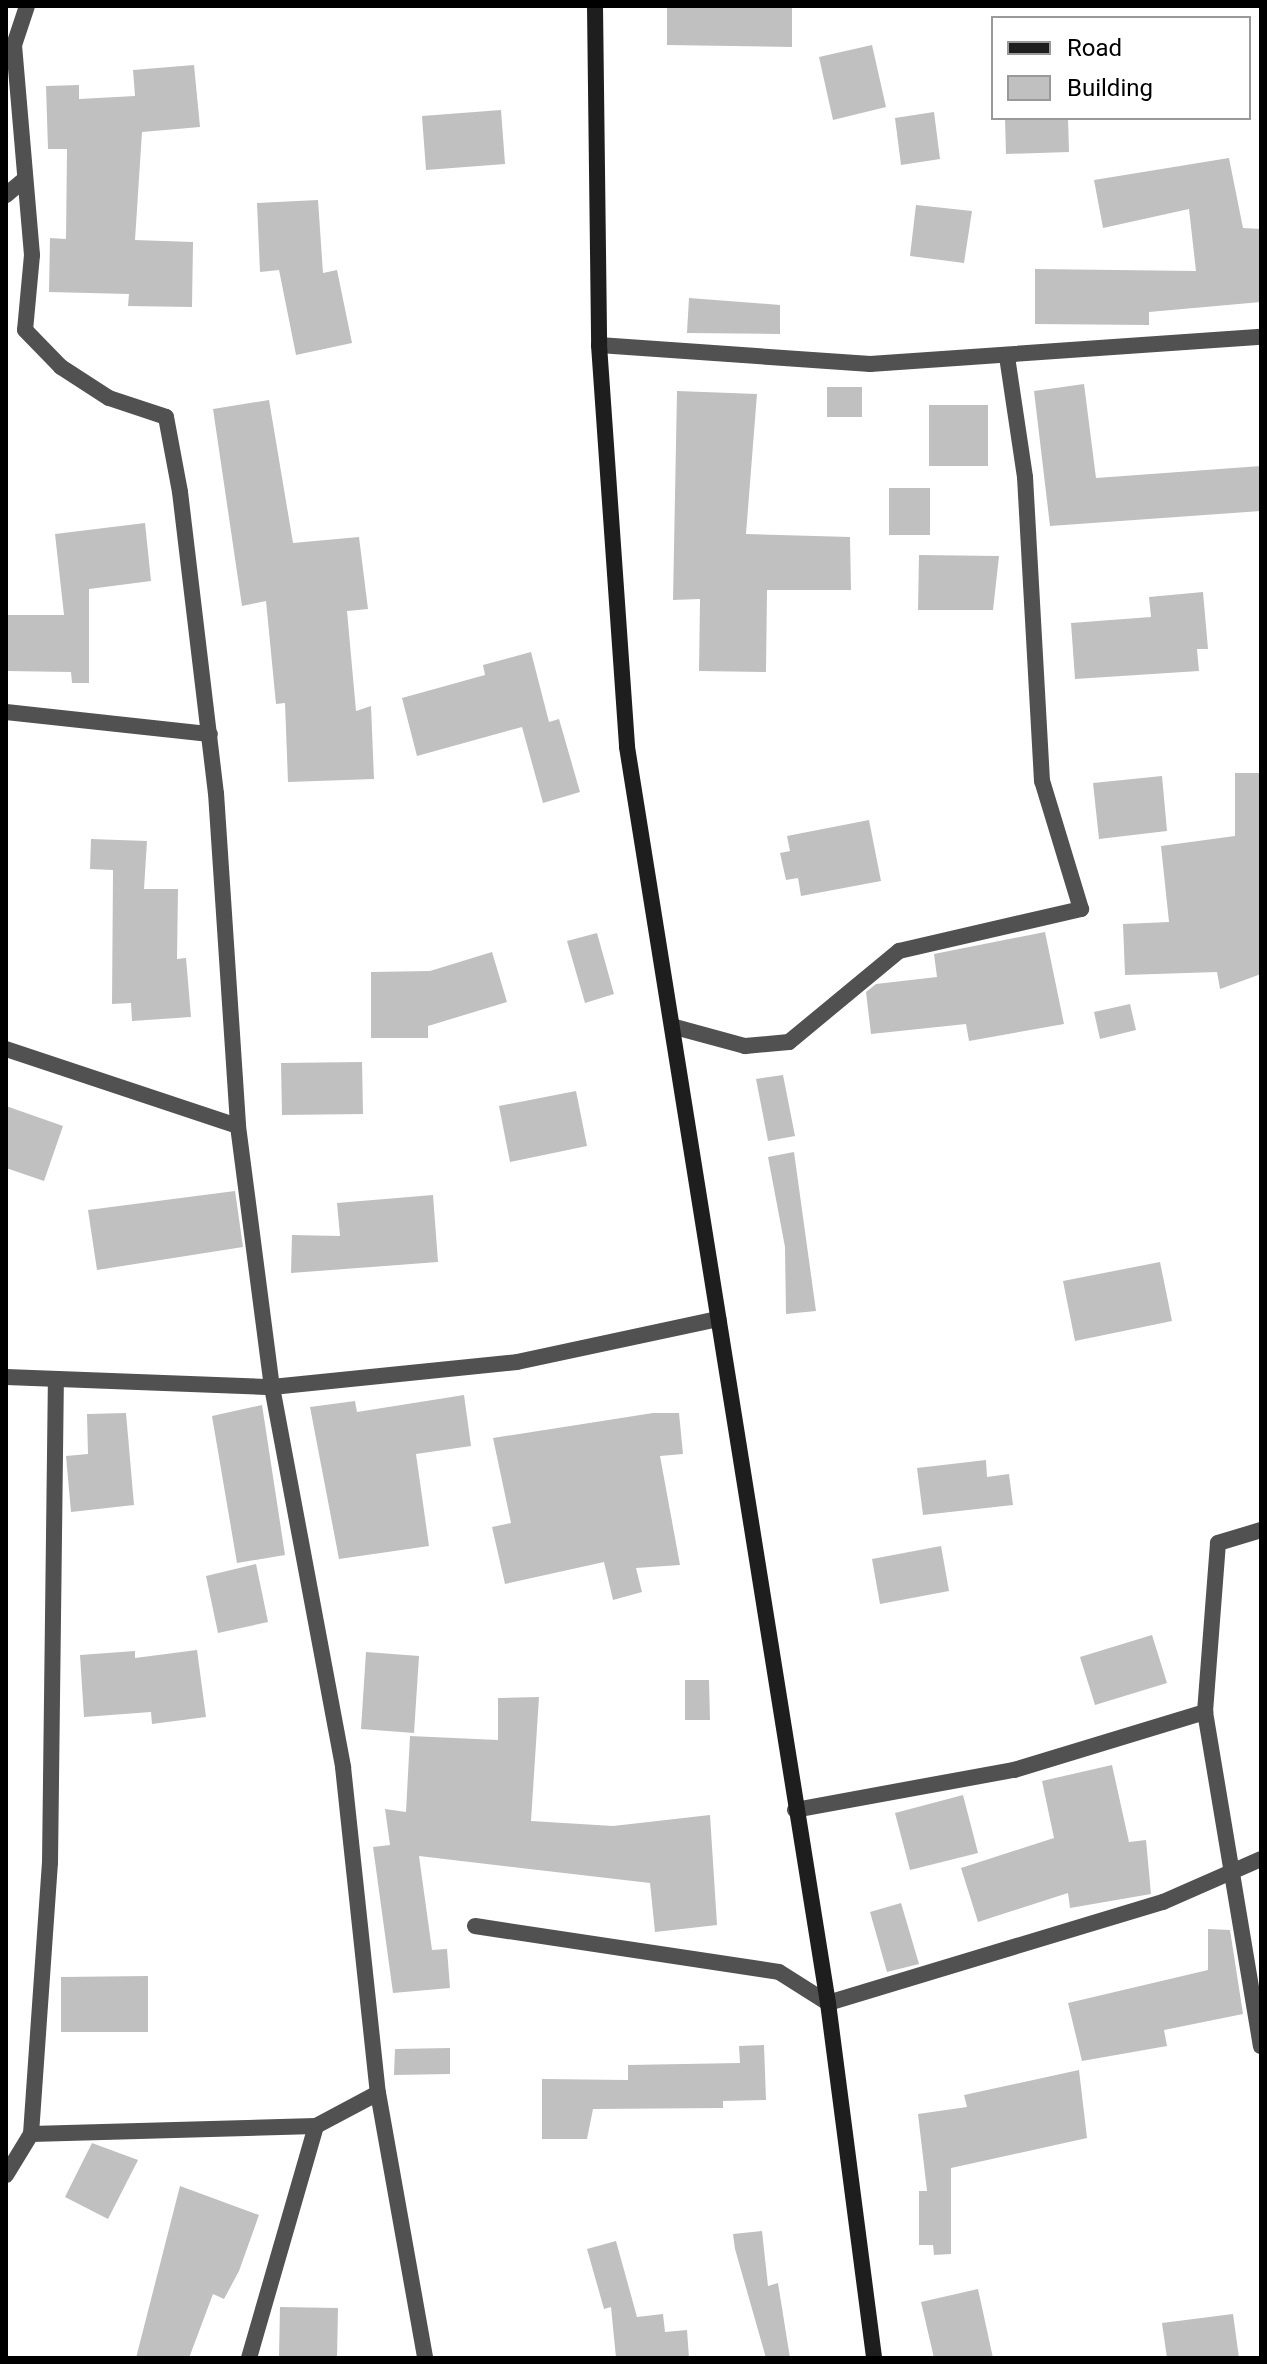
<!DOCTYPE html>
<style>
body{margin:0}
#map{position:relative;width:1267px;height:2364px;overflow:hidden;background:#fff;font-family:Roboto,sans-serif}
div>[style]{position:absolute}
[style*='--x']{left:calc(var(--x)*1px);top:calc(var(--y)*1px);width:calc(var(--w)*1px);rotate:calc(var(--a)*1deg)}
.building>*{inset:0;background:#c0c0c0}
.street>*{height:16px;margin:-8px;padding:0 8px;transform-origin:8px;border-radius:8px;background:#515151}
.secondary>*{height:16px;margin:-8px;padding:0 8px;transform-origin:8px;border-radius:8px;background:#1e1e1e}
span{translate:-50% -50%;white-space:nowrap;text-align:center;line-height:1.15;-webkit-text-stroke:6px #fff;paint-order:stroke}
.frame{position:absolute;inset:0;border:8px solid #000;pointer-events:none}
.legend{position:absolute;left:991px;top:16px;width:260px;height:104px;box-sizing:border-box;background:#fff;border:2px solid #999;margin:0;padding:10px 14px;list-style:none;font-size:24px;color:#000}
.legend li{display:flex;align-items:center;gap:16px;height:40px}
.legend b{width:40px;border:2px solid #999}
</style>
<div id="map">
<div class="building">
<div style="clip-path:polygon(667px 6px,792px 6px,792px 47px,667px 45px)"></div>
<div style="clip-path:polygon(872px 45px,886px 107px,833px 120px,819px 57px)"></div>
<div style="clip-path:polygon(194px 65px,200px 127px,142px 132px,135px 240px,193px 242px,192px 307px,128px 306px,129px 294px,49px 292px,50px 238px,66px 239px,67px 149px,48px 149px,46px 86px,79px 85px,79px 99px,135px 96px,133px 70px)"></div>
<div style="clip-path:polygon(501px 110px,505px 164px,426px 170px,422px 116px)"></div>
<div style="clip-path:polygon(934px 112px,940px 159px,901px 165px,895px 118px)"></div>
<div style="clip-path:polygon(1005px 118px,1068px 118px,1069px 152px,1006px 154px)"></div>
<div style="clip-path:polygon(1229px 158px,1243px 228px,1261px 229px,1261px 302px,1149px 312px,1149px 325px,1035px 324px,1035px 269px,1196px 271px,1189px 209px,1103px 228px,1094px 180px)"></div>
<div style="clip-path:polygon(318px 200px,323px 273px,337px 270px,352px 343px,296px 355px,279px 270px,260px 272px,257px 203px)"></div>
<div style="clip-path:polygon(916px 205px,972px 211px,964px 263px,910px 256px)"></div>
<div style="clip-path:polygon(689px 298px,780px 305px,780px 334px,687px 333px)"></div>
<div style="clip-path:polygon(1084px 384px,1096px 478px,1261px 466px,1261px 511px,1050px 526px,1034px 391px)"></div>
<div style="clip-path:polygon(827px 387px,862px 387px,862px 417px,827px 417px)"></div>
<div style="clip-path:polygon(677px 391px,757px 394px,746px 534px,850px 537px,851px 590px,767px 590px,766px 672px,699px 671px,700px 599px,673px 600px)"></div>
<div style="clip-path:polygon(269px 400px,293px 543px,359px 537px,368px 609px,347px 611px,356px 711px,371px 706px,374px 779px,288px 782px,285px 703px,276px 704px,266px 601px,242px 606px,213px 409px)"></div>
<div style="clip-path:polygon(929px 405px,988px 405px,988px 466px,929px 466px)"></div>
<div style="clip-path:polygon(889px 488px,930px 488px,930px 535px,889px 535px)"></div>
<div style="clip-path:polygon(145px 523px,151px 581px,89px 589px,89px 683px,72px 683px,71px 672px,6px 671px,6px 615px,64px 615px,55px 534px)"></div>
<div style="clip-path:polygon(919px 555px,999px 556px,993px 610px,918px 610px)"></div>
<div style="clip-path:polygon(1203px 592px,1208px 649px,1197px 649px,1199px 671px,1075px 679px,1071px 623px,1151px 617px,1149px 597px)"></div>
<div style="clip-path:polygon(531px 652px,549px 722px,559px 719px,580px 792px,543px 803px,522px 727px,417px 756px,402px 698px,485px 675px,483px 665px)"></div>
<div style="clip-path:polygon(1235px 773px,1261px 773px,1261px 974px,1220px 989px,1217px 972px,1125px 975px,1123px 924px,1169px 922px,1161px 846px,1235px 836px)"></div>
<div style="clip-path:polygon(1162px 776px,1167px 831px,1099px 839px,1093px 783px)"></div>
<div style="clip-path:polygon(869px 820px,881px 881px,801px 896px,798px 878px,786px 880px,780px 853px,790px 851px,787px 836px)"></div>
<div style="clip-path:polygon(91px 839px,147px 841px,144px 889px,178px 889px,177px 959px,186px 958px,191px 1017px,132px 1021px,131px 1003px,112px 1004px,113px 870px,90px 869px)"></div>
<div style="clip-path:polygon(1045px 932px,1064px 1024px,969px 1041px,966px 1024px,871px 1034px,866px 992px,876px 984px,937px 977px,934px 954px)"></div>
<div style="clip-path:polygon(597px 933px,614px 994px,585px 1003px,567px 941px)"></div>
<div style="clip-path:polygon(492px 952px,507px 1002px,428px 1026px,428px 1038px,371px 1038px,371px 972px,430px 971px)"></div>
<div style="clip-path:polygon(1130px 1004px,1136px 1030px,1100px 1039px,1094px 1012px)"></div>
<div style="clip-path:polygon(362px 1062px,363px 1114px,282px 1115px,281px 1063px)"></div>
<div style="clip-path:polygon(783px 1075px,795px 1136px,768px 1141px,756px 1079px)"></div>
<div style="clip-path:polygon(576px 1091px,587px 1146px,510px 1162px,499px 1106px)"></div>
<div style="clip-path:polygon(6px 1106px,63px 1126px,44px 1181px,6px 1168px)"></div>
<div style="clip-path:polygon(794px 1152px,816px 1311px,786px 1314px,785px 1247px,768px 1157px)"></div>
<div style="clip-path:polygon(235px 1191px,243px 1247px,97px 1270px,88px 1210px)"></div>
<div style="clip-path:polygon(433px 1195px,438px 1262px,291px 1273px,292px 1235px,340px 1236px,337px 1203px)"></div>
<div style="clip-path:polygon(1160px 1262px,1172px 1321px,1075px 1341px,1063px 1281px)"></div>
<div style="clip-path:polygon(464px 1395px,471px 1446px,416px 1454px,429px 1546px,339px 1559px,310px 1407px,355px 1401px,357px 1412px)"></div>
<div style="clip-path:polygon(262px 1405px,285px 1555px,237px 1563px,212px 1416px)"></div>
<div style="clip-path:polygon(126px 1413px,134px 1505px,71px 1512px,66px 1456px,88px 1454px,87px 1414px)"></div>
<div style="clip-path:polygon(653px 1413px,679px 1413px,683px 1454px,660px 1456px,680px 1565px,636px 1568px,642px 1592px,613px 1600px,604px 1562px,505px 1584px,492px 1527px,511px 1523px,493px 1438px)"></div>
<div style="clip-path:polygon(986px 1460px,987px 1477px,1009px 1474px,1013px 1505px,923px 1515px,917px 1468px)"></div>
<div style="clip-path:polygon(941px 1546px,949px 1591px,880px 1604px,872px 1559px)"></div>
<div style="clip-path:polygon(256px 1564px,268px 1622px,218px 1633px,206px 1576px)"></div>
<div style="clip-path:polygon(1152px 1635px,1167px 1683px,1095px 1705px,1080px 1657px)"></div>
<div style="clip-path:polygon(197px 1650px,206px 1717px,152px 1724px,151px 1712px,84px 1717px,80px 1655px,135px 1651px,135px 1658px)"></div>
<div style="clip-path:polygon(366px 1652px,419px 1656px,414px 1733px,361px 1729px)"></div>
<div style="clip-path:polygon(685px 1680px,709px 1680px,710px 1720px,685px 1720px)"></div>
<div style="clip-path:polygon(539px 1697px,531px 1821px,613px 1826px,710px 1815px,717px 1925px,655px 1932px,650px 1883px,419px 1856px,432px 1950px,447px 1949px,450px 1988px,393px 1993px,373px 1847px,390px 1845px,385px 1809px,406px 1812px,410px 1736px,498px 1740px,498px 1698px)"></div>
<div style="clip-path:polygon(1112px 1765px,1129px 1842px,1146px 1840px,1151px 1894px,1070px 1908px,1068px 1893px,978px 1922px,961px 1868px,1054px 1838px,1042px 1781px)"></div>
<div style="clip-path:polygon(963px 1795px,978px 1853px,910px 1870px,895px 1813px)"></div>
<div style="clip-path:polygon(901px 1903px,919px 1964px,887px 1972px,870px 1912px)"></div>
<div style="clip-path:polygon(1208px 1929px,1230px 1930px,1243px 2014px,1164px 2030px,1167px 2046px,1082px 2061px,1068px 2003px,1208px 1970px)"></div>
<div style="clip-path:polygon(148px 1976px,148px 2032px,61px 2032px,61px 1977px)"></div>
<div style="clip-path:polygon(764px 2045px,766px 2100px,723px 2101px,723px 2108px,593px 2109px,587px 2139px,542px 2139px,542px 2079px,628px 2080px,628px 2065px,740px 2063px,739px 2046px)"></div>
<div style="clip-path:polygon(450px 2048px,450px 2074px,394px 2075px,395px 2049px)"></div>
<div style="clip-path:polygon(1079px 2070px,1087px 2138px,951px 2168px,951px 2254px,934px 2255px,933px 2245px,919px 2245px,919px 2191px,927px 2191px,918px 2114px,967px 2107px,964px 2095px)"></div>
<div style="clip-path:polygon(92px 2143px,138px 2160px,108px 2219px,65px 2197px)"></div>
<div style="clip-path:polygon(180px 2186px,259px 2215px,239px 2271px,224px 2299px,213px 2294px,189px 2358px,136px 2358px)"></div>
<div style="clip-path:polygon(762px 2231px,768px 2286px,778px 2283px,790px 2358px,766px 2358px,735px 2249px,733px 2234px)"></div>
<div style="clip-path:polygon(616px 2241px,637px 2317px,663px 2314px,665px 2332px,687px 2330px,689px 2358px,616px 2358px,611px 2307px,604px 2309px,587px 2249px)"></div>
<div style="clip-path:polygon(978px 2289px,993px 2358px,934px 2358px,921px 2302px)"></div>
<div style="clip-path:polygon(280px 2307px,338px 2308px,337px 2358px,279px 2358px)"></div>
<div style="clip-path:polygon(1233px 2314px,1239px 2358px,1167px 2358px,1162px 2323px)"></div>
</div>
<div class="street">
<div style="--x:27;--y:6;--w:41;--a:108.4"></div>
<div style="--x:14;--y:45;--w:211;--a:85.1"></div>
<div style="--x:32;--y:255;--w:75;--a:95.3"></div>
<div style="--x:25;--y:330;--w:52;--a:45.8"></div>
<div style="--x:61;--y:367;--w:57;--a:32.9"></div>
<div style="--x:109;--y:398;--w:60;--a:18.4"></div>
<div style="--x:166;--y:417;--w:76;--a:79.4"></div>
<div style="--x:180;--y:492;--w:303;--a:83.2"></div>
<div style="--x:216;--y:793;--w:334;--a:86.2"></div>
<div style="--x:238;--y:1126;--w:263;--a:82.6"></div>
<div style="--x:272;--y:1387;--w:387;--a:79.4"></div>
<div style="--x:343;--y:1767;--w:328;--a:83.9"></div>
<div style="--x:378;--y:2093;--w:269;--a:79.9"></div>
<div style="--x:6;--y:195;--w:23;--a:-40"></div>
<div style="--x:599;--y:345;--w:272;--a:4"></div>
<div style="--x:870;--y:364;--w:392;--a:-4"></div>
<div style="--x:6;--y:712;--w:205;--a:6.2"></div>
<div style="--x:675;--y:1027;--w:73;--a:15.2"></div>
<div style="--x:745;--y:1046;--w:44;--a:-5.2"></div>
<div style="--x:789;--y:1042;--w:143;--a:-39.6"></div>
<div style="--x:899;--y:951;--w:187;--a:-13"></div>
<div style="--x:1081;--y:909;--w:134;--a:-106.9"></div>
<div style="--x:1042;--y:781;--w:304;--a:-93.2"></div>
<div style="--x:1025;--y:477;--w:121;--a:-98.5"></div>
<div style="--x:6;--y:1049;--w:244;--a:18.4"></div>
<div style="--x:6;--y:1377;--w:266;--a:2.2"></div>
<div style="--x:272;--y:1387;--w:246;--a:-5.8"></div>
<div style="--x:517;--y:1362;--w:206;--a:-12.1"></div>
<div style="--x:1261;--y:1530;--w:45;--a:163.2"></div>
<div style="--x:1218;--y:1543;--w:169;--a:94.4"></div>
<div style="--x:1205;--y:1712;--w:339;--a:80.5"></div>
<div style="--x:795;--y:1810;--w:223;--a:-10.4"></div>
<div style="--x:1014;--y:1770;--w:200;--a:-16.9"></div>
<div style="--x:475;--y:1926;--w:307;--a:8.6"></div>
<div style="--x:779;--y:1972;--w:58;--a:32.3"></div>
<div style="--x:828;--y:2003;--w:350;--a:-16.8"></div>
<div style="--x:1163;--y:1902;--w:107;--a:-23.7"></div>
<div style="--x:31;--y:2134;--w:285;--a:-1.6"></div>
<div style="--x:316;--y:2126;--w:70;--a:-28"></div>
<div style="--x:6;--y:2175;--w:48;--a:-58.6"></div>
<div style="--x:31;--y:2134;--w:272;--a:-86"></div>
<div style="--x:50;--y:1863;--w:484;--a:-89.3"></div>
<div style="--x:249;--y:2358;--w:241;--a:-73.9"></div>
</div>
<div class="secondary">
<div style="--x:595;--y:6;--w:339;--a:89.3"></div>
<div style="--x:599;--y:345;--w:403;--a:86"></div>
<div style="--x:627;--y:747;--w:1272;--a:80.91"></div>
<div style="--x:828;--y:2003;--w:358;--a:82.6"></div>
</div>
<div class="frame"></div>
<ul class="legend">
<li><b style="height:10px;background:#1e1e1e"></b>Road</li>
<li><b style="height:22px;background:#c0c0c0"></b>Building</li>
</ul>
</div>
